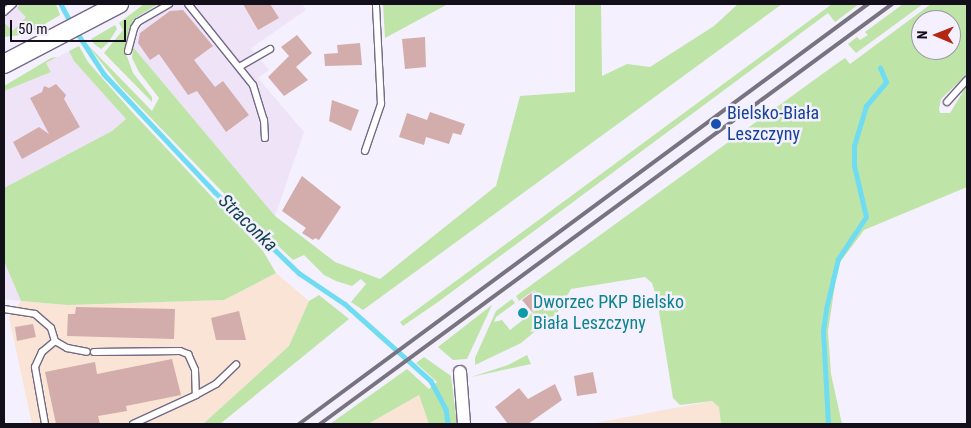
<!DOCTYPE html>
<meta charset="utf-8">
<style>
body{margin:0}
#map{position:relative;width:971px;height:428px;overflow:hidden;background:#f4f0fd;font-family:"Roboto Condensed",sans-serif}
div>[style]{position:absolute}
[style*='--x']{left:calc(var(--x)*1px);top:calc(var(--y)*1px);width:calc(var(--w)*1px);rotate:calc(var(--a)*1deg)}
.commercial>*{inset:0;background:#efe3f8}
.industrial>*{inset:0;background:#f9e4d5}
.green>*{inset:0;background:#bee4a8}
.stream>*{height:4.5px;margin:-2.25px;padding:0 2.25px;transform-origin:2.25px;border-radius:2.25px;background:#70dcf2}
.building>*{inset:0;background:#d3adab}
.roads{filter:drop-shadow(1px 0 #736985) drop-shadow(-1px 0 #736985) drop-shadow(0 1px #736985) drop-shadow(0 -1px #736985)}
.lane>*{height:6px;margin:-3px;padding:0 3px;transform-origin:3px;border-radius:3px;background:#fff}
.street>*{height:12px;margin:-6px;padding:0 6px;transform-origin:6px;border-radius:6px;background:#fff}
.secondary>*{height:18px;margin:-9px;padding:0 9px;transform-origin:9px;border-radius:9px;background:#fff}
.rail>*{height:4px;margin:-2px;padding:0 2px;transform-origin:2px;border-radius:2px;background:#77737f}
.dots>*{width:14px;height:14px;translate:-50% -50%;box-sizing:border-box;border:2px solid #f4f0fd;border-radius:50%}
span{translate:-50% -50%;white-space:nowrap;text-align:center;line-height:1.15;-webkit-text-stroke:5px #f4f0fd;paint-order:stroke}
.transit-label{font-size:18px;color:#164399}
.left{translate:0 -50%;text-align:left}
.culture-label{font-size:18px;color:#0d838f}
.water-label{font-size:19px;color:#14454f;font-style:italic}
.frame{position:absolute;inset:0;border:5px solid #14101b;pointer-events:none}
.north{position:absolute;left:911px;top:10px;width:50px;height:50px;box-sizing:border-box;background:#f4f0fd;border:1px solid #9a96a3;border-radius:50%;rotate:271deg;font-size:14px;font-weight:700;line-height:20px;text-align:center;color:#14101b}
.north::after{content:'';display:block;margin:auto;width:18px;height:22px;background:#b32611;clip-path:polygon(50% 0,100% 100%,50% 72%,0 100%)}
.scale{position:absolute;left:10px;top:20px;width:116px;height:22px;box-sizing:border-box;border:2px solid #14101b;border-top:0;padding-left:6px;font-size:15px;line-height:18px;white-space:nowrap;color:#14101b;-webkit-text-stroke:4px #f4f0fd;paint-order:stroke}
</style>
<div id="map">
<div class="commercial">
<div style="clip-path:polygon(4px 4px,35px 4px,43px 25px,28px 34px,4px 37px)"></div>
<div style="clip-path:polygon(176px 4px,302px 4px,306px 10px,251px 48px,269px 70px,258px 78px,304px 132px,275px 216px,133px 47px,139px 30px,148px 20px)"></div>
<div style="clip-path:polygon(69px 51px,126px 119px,112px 131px,4px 188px,4px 91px,51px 72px,46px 63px)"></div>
<div style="clip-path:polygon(4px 260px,21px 301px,4px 299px)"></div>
</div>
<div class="industrial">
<div style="clip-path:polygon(276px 273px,309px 301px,289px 346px,203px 424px,32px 424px,9px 317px,21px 301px,68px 305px,224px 300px)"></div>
<div style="clip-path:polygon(419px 395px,429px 424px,368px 424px)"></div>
<div style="clip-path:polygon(712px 401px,719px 406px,721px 424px,590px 424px)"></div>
</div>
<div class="green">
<div style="clip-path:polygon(20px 4px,56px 4px,60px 15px,28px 34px,4px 37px,4px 23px,13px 31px,26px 17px,17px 8px)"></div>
<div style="clip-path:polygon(144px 4px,158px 4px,134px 19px,125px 51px,133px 73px,152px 97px,152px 102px,104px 53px,123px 30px,119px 23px)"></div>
<div style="clip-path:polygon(383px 4px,448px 4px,385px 38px)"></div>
<div style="clip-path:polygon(491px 4px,601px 4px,602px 76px,627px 64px,650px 67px,714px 26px,738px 4px,782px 4px,363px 310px,351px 302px,366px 284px,361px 279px,352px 286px,336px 281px,324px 275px,304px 255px,293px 260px,240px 210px,120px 86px,85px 42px,152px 111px,159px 98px,139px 72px,132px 58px,133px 47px,275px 216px,335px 262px,380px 279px,496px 186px,520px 96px,575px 92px,575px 5px)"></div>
<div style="clip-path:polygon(832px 4px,859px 4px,835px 22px,828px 13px,438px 302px,403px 326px,400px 322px,392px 328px)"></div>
<div style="clip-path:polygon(903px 4px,923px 4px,856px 53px,848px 44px,857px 37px,860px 40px,868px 35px,865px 32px)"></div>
<div style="clip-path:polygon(evenodd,931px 4px,967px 4px,967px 74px,941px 99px,939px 109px,940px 113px,950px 113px,967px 85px,967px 187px,864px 230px,838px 265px,828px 331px,831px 374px,842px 424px,721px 424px,719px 407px,712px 401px,680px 405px,673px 398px,657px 299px,652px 283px,645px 277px,571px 289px,557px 313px,521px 343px,475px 365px,475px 358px,496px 311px,512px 299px,515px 303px,496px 317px,494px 322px,502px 320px,510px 330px,546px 302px,534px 290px,519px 301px,516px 296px,832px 67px,845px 58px,850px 64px,931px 4px,921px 20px,951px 20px,951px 50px,921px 50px,921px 20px)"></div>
<div style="clip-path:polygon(115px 25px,117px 29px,108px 43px,101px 49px,94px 44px,91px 39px)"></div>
<div style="clip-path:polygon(79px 46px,88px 62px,133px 113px,263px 251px,276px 273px,224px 300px,68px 305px,21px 301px,4px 261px,4px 188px,112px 131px,126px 119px,74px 61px,69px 51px)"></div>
<div style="clip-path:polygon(57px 57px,46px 63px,51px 72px,4px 91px,4px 86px,51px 58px)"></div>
<div style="clip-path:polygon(319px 295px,349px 319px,220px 424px,203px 424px,289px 346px,309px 301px)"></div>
<div style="clip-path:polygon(492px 305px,467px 359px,453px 360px,438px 347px)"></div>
<div style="clip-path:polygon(527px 355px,531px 364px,471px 377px,508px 365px)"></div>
<div style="clip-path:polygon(424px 357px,451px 376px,457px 424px,429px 424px,419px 395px,368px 424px,330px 424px,407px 369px,429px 389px,437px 382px,416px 363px)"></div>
</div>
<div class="stream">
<div style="--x:61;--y:4;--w:24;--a:62"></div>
<div style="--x:76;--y:31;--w:51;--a:56.9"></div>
<div style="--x:104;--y:74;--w:162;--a:46.8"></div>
<div style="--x:215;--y:192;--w:117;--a:44"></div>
<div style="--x:299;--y:273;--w:55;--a:34"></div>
<div style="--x:345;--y:304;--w:115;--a:41.8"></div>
<div style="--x:431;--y:381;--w:32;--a:62"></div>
<div style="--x:446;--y:409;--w:15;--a:82"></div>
<div style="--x:828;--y:424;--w:93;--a:-93.1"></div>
<div style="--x:823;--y:331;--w:22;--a:-82"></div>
<div style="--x:826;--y:309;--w:51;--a:-76.5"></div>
<div style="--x:838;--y:259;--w:50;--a:-56.3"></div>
<div style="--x:866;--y:217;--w:52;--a:-103.2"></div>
<div style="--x:854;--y:166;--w:20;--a:-90"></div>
<div style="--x:854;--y:146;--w:42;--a:-73.3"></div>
<div style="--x:866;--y:106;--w:31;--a:-50"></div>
<div style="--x:886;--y:82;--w:15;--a:-113"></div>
</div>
<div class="building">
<div style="clip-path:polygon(243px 4px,270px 4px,279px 18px,258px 30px)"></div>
<div style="clip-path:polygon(183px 10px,213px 46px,194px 60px,215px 87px,223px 81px,249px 115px,226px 132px,197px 91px,188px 95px,159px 54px,150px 60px,138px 43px,140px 33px,170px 11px)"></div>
<div style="clip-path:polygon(297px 35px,312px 53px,296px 67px,308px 80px,284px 96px,268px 77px,289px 56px,281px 47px)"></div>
<div style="clip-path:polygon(425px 37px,426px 67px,405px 69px,402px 39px)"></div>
<div style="clip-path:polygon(360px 43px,362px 65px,325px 66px,324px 54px,338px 53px,337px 45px)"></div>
<div style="clip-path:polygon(56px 84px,66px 95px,64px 99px,80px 127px,22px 159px,13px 142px,39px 127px,49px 134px,30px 98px,42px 92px,44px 86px,49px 88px)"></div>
<div style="clip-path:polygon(332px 100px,359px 110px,351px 131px,329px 121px)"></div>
<div style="clip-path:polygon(430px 112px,465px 124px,461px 135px,453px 133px,449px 144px,426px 137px,424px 145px,399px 137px,407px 113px,427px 120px)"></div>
<div style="clip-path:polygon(302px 176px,341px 207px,319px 240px,315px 238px,313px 240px,302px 233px,306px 228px,282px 211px)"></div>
<div style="clip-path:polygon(534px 291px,544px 303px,532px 312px,522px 300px)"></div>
<div style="clip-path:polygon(76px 307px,175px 309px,174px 339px,67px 336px,68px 314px,75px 314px)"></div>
<div style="clip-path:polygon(239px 311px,246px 340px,216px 340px,211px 318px)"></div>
<div style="clip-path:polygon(33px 324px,36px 337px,17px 341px,15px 327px)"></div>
<div style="clip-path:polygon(172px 359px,181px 395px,126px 406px,127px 411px,98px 416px,100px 424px,56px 424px,45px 372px,95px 362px,97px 374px)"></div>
<div style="clip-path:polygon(593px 372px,597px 393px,577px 396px,574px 376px)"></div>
<div style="clip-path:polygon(555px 384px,562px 400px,528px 424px,508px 424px,495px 407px,519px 388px,528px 399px)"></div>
</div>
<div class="roads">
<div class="lane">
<div style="--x:188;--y:4;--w:104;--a:51.3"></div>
<div style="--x:253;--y:85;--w:37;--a:73"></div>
<div style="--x:264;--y:120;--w:18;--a:87"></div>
<div style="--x:4;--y:12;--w:12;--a:-42"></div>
<div style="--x:128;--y:51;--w:24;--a:-75"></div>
<div style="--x:134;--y:28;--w:7;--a:-56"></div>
<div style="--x:138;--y:22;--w:36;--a:-30"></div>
<div style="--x:239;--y:67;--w:36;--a:-30"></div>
<div style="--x:947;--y:102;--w:30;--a:-48"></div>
<div style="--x:365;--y:151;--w:50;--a:-71.2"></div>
<div style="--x:381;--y:104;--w:100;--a:-92.9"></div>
<div style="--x:4;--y:309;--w:31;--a:9"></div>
<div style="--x:35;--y:314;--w:21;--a:41"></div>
<div style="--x:51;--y:328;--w:14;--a:73"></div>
<div style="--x:55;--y:341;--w:14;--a:30"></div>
<div style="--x:67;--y:348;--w:20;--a:11"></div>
<div style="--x:94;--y:352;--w:86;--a:-0.7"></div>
<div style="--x:180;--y:351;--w:9;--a:21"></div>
<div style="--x:188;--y:354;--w:17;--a:66"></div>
<div style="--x:195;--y:370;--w:25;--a:88"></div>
<div style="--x:196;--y:395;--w:23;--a:-29"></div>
<div style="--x:216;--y:384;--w:28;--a:-44"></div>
<div style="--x:45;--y:424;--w:58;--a:-100"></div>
<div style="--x:35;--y:367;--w:17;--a:-65"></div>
<div style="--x:42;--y:352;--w:17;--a:-40"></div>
<div style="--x:133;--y:424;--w:69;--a:-24.7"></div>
</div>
<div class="street">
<div style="--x:460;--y:372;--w:52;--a:85.6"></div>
</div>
<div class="secondary">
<div style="--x:4;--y:64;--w:130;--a:-27.6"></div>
</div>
</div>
<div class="rail">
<div style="--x:299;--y:424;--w:707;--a:-36.43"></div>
<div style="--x:320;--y:424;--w:710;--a:-36.29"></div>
</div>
<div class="dots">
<div style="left:716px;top:124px;background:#1a4fb4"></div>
<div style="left:523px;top:313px;background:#0f9aa8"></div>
</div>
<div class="transit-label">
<span class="left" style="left:727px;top:124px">Bielsko-Biała<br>Leszczyny</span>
</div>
<div class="culture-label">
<span class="left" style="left:533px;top:313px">Dworzec PKP Bielsko<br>Biała Leszczyny</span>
</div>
<div class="water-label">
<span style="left:248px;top:223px;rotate:44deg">Straconka</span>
</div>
<div class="frame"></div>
<div class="north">N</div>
<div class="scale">50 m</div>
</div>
